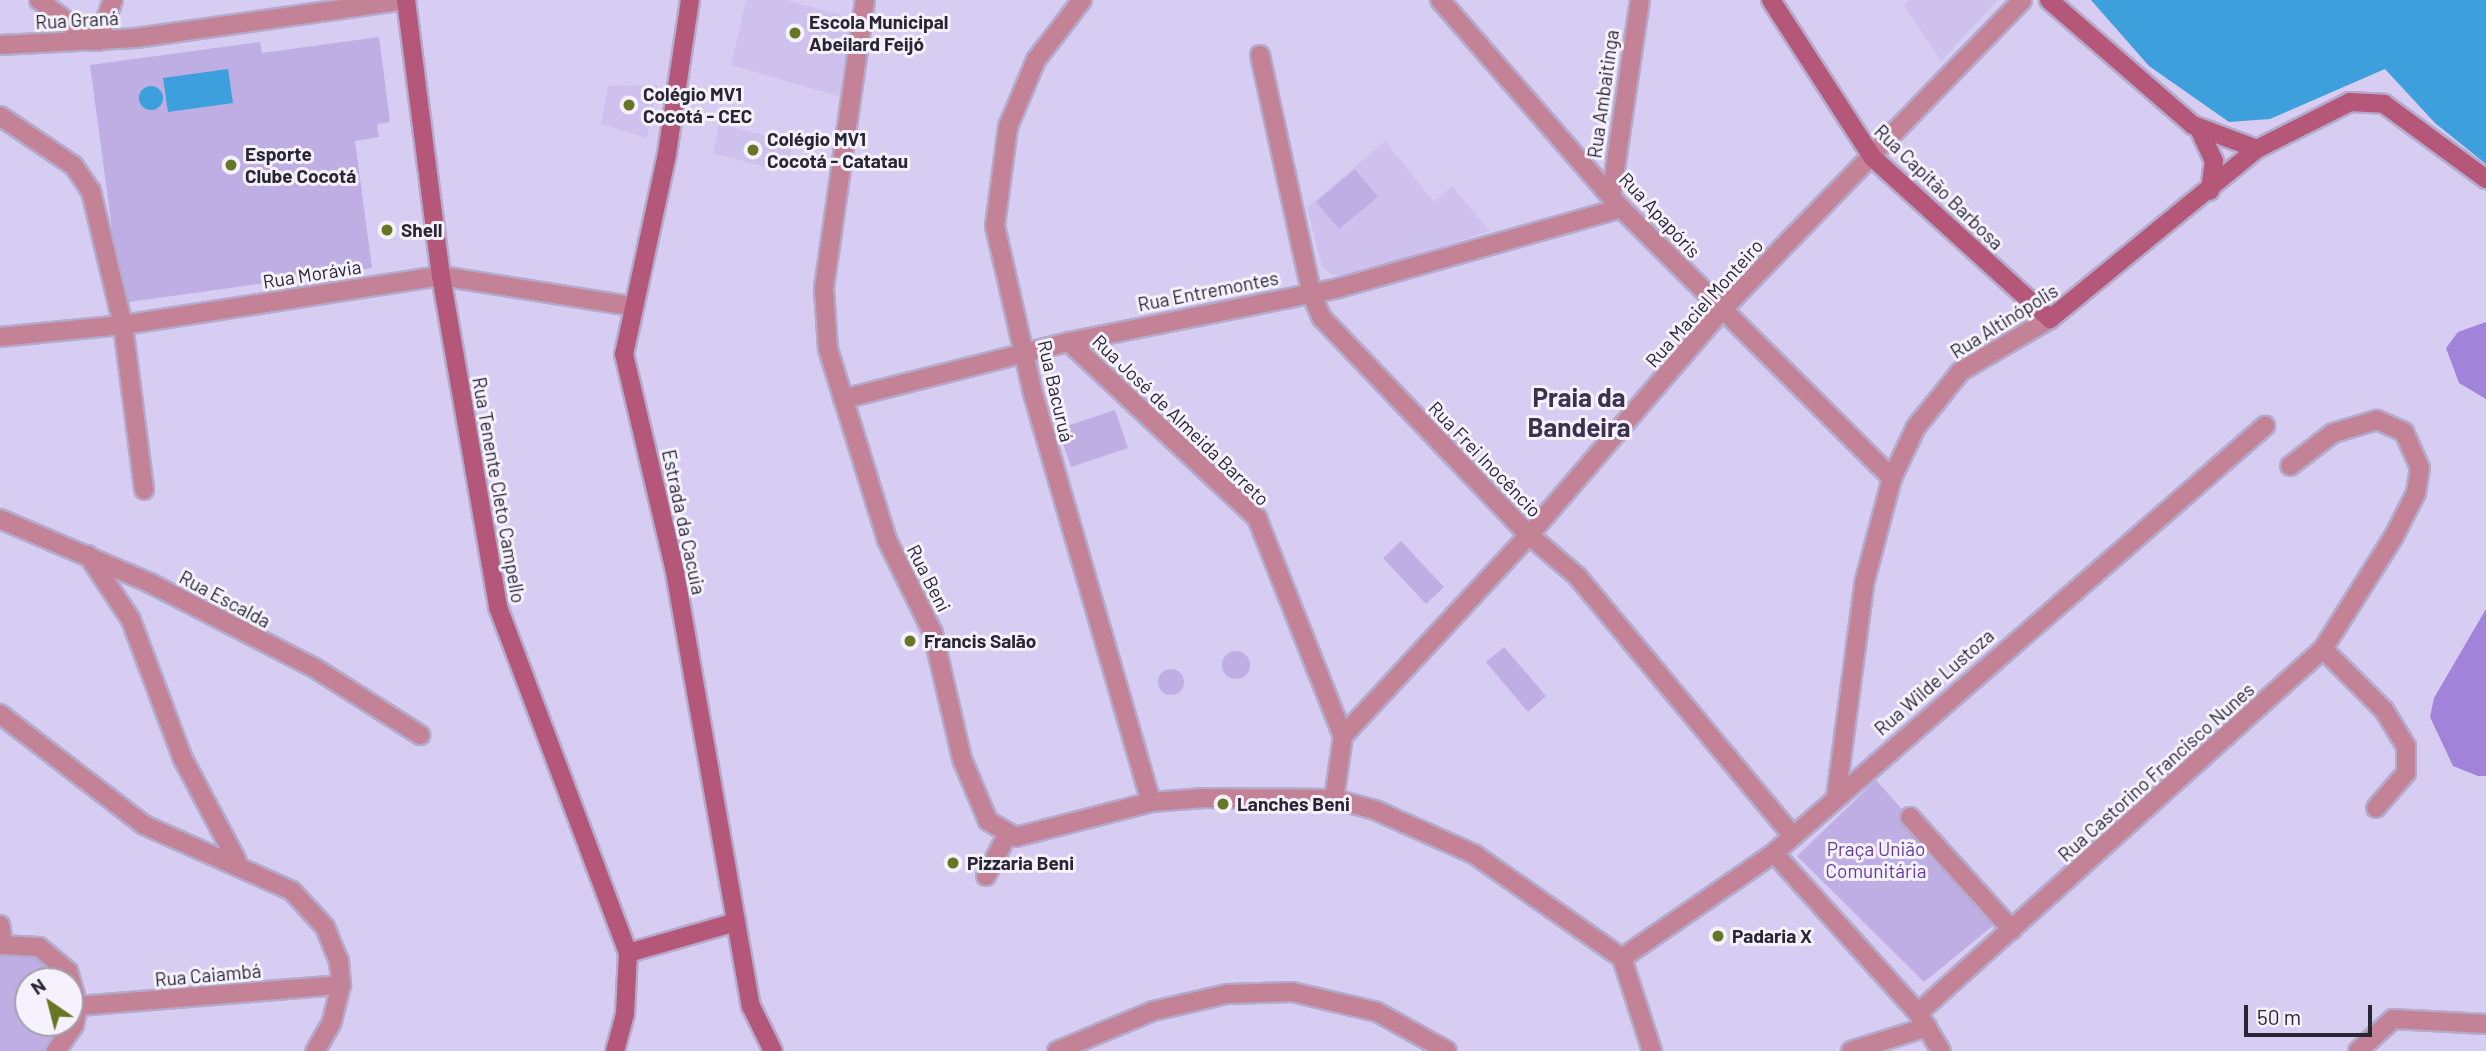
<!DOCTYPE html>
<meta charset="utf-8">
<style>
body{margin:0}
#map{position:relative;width:2486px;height:1051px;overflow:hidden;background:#d7ccf2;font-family:Barlow,sans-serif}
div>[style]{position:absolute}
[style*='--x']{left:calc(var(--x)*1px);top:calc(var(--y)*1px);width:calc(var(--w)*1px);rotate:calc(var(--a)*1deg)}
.built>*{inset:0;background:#cfc1ed}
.green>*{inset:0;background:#bfaee4}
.round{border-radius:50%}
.forest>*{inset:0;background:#a184d9}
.water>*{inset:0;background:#3da0dc}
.roads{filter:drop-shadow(2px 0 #b4abcc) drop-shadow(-2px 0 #b4abcc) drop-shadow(0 2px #b4abcc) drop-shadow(0 -2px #b4abcc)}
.minor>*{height:18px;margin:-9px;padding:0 9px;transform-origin:9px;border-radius:9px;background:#c38296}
.secondary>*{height:18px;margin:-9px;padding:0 9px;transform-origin:9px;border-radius:9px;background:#b55779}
.dots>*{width:19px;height:19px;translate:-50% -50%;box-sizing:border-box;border:4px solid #f5f2fe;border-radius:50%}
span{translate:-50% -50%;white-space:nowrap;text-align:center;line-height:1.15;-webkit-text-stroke:6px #f5f2fe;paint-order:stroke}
.street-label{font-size:19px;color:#292533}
.poi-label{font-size:19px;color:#292533;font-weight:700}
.left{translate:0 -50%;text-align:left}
.park-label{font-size:19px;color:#63399d}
.district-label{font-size:26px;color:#3c3250;font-weight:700}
.north{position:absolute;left:14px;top:967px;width:70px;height:70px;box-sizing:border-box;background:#f5f2fe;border:2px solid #a3a0ad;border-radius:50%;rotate:325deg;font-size:19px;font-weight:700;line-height:28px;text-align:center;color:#292533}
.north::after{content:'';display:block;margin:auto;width:24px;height:32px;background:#677623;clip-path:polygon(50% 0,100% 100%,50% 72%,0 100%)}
.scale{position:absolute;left:2244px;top:1005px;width:128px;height:32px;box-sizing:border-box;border:4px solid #292533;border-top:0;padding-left:9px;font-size:21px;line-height:24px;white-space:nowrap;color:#292533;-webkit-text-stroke:5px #f5f2fe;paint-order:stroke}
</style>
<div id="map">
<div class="built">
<div style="clip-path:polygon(746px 0,786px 0,852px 18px,841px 97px,731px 65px)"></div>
<div style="clip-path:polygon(1910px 0,1998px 0,1941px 61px,1904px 5px)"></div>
<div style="clip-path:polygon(658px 85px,647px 138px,601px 124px,608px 86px)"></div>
<div style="clip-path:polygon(719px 124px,794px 143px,785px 172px,713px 153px)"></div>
<div style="clip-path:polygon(1385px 141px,1434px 202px,1452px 186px,1490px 231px,1350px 277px,1332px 275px,1322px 266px,1307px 208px)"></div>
</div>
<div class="green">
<div style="clip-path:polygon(379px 37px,390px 122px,377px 124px,379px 137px,355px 141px,372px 268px,122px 303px,90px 65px,260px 42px,262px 53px)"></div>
<div style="clip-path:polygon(1355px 169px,1378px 197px,1339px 229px,1316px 202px)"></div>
<div style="clip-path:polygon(1115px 410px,1128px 448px,1071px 467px,1058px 429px)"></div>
<div style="clip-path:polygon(1401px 541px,1444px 587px,1426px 604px,1383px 558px)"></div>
<div style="clip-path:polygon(1504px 647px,1546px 696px,1528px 712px,1486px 662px)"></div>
<div class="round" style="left:1222px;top:651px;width:28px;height:28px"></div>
<div class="round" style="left:1158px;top:669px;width:26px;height:26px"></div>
<div style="clip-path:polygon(1876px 780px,2000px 920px,1924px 982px,1797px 856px)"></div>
<div style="clip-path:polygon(0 951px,37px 952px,67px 981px,28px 981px,28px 1023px,69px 1023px,48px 1051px,0 1051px)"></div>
</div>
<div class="forest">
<div style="clip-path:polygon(2486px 322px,2486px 399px,2459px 383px,2446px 348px,2458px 332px)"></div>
<div style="clip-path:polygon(2486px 609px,2486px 776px,2478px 776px,2453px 766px,2430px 717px,2434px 698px)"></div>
</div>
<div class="water">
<div style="clip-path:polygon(2091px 0,2486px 0,2486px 164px,2435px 123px,2385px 69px,2270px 119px,2229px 122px,2149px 66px)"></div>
<div style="clip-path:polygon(228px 69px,233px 103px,168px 112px,163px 78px)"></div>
<div class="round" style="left:139px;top:86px;width:24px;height:24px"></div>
</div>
<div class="roads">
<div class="minor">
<div style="--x:39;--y:0;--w:67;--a:37.7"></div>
<div style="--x:865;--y:0;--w:292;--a:98.1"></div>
<div style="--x:824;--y:289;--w:60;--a:86.2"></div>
<div style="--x:828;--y:349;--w:200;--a:72.8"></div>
<div style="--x:887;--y:540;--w:104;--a:63.7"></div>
<div style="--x:933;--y:633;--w:129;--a:77"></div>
<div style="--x:962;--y:759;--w:67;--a:67.2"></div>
<div style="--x:988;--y:821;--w:32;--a:30"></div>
<div style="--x:1016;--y:837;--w:139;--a:-14.5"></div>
<div style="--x:1151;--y:802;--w:53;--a:-4.3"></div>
<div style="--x:1204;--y:798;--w:130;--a:0.4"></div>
<div style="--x:1334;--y:799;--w:42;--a:15"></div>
<div style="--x:1375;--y:810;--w:108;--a:24"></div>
<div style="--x:1474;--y:854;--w:181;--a:35.1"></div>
<div style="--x:1622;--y:958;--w:98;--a:72.1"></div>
<div style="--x:1082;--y:0;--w:76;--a:127.5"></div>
<div style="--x:1036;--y:60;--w:73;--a:112.7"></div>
<div style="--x:1008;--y:127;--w:100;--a:97.5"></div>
<div style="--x:995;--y:226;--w:175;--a:77.2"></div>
<div style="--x:1034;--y:397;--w:422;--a:73.9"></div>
<div style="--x:1440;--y:0;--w:276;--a:49"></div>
<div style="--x:1621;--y:208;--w:383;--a:44.9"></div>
<div style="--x:98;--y:41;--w:44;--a:-69.9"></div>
<div style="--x:0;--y:45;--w:136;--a:-2.9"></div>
<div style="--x:136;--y:38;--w:272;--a:-8"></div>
<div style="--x:1260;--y:55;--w:246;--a:77.8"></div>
<div style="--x:1312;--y:295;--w:25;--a:67"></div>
<div style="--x:1322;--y:318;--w:300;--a:46.4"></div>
<div style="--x:1529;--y:535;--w:63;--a:40.5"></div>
<div style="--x:1577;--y:576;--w:338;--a:50.3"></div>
<div style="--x:0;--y:116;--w:89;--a:34"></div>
<div style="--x:74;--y:166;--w:30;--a:56"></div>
<div style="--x:91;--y:191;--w:138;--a:76.6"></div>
<div style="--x:123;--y:325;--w:166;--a:82.7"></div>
<div style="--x:1611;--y:196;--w:198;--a:-81.6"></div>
<div style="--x:0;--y:337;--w:124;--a:-5.6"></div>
<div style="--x:123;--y:325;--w:322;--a:-8.8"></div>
<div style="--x:441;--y:276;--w:191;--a:9"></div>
<div style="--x:1069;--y:342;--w:258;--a:43.1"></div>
<div style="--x:1257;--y:518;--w:234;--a:68.5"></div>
<div style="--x:1343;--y:736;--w:64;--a:98.1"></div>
<div style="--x:843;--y:399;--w:233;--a:-14.2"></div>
<div style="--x:1069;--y:342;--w:275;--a:-11.3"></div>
<div style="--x:1339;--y:288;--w:293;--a:-15.8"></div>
<div style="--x:0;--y:519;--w:163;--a:23.1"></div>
<div style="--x:150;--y:583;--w:183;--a:27.3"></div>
<div style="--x:313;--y:667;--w:127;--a:32.4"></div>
<div style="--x:88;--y:555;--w:78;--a:56.5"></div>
<div style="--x:131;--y:620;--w:148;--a:69.5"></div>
<div style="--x:183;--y:759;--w:115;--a:62.1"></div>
<div style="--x:2323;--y:649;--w:86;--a:45"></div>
<div style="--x:2384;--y:710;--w:42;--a:58.6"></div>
<div style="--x:2406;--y:746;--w:27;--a:90"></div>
<div style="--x:2406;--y:773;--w:46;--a:130.6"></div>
<div style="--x:0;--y:714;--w:182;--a:37.6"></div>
<div style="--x:144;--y:825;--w:162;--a:24"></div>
<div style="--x:292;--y:891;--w:49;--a:47.5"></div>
<div style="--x:325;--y:927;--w:37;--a:68"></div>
<div style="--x:339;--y:961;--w:24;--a:85"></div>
<div style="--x:341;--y:985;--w:38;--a:104"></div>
<div style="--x:332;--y:1022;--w:34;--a:120"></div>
<div style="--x:1343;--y:736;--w:274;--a:-47.2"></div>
<div style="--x:1529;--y:535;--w:296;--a:-49.4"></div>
<div style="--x:1722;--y:310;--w:431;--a:-45.9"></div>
<div style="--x:1836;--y:798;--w:216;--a:-82.5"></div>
<div style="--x:1864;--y:584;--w:110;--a:-75.2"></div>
<div style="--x:1892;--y:478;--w:56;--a:-64.8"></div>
<div style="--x:1916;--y:427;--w:72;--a:-51.2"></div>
<div style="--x:1961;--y:371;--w:103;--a:-30.3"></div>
<div style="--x:1910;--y:817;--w:152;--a:47.9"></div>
<div style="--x:1774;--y:853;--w:215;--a:48"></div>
<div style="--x:1918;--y:1013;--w:44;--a:58.8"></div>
<div style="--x:986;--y:876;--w:44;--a:-62.9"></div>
<div style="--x:0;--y:925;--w:19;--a:81"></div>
<div style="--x:0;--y:945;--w:39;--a:3"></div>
<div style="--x:39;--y:947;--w:38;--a:40"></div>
<div style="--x:68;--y:971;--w:36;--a:74"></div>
<div style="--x:78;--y:1006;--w:19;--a:102"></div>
<div style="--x:74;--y:1025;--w:32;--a:125"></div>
<div style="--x:1622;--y:958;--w:185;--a:-34.6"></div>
<div style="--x:1774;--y:853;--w:651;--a:-41.01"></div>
<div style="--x:78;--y:1006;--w:264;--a:-4.6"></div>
<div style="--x:1918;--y:1013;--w:545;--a:-41.95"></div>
<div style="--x:2323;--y:649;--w:131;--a:-57.8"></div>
<div style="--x:2393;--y:538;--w:51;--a:-62.9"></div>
<div style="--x:2416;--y:493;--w:25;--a:-81"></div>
<div style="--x:2420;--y:468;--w:39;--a:-114"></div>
<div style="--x:2404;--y:432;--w:30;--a:-156"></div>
<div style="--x:2377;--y:420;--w:46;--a:163.5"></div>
<div style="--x:2333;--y:433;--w:54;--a:142.5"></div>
<div style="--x:1057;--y:1051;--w:104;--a:-22.6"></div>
<div style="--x:1153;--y:1011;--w:76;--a:-12.9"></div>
<div style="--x:1227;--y:994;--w:65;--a:-1.8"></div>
<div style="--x:1292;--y:992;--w:87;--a:13.2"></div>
<div style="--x:1377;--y:1012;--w:80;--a:29.1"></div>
<div style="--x:1851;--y:1051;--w:80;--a:-17.5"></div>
<div style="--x:2358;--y:1051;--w:47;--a:-42.4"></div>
<div style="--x:2393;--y:1019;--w:93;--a:3.1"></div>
</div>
<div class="secondary">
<div style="--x:406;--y:0;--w:278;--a:82.8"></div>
<div style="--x:441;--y:276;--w:336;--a:80.2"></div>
<div style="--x:498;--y:607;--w:370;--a:69.4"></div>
<div style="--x:628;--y:953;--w:61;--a:92.8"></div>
<div style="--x:625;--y:1014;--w:38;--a:105"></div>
<div style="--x:690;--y:0;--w:156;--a:98.5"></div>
<div style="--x:667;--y:154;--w:205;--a:102.1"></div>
<div style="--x:624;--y:354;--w:224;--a:76.8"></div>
<div style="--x:675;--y:572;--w:441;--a:80.1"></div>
<div style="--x:751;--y:1006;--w:50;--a:63.9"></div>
<div style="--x:1771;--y:0;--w:187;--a:57.2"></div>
<div style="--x:1872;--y:157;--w:241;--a:42.3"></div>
<div style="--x:2050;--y:319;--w:268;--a:-39.4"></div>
<div style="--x:2257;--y:149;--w:104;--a:-26.8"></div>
<div style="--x:2350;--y:102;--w:34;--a:3"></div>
<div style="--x:2384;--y:104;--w:127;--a:36.3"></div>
<div style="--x:2049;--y:0;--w:191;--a:41"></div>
<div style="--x:2193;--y:125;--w:68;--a:20.6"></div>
<div style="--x:2199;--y:129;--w:35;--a:65"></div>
<div style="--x:2214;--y:161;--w:30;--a:98"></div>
<div style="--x:628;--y:953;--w:112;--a:-16"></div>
</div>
</div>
<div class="dots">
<div style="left:795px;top:33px;background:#677623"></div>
<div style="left:629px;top:105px;background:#677623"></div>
<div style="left:753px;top:150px;background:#677623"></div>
<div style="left:231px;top:165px;background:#677623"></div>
<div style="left:387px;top:230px;background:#677623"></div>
<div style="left:910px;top:641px;background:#677623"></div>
<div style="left:1223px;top:804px;background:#677623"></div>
<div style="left:953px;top:863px;background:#677623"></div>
<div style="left:1718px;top:936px;background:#677623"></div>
</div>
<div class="street-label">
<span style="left:77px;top:20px;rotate:-3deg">Rua Graná</span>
<span style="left:1603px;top:94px;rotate:-82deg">Rua Ambaitinga</span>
<span style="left:1939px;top:187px;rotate:44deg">Rua Capitão Barbosa</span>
<span style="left:1660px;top:215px;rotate:47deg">Rua Apapóris</span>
<span style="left:312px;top:274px;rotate:-9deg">Rua Morávia</span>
<span style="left:1208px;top:291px;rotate:-11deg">Rua Entremontes</span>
<span style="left:1704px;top:303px;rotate:-48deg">Rua Maciel Monteiro</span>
<span style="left:2004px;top:321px;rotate:-32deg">Rua Altinópolis</span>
<span style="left:1056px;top:391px;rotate:77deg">Rua Bacuruá</span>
<span style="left:1181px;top:420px;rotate:44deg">Rua José de Almeida Barreto</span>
<span style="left:1485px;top:459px;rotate:46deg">Rua Frei Inocêncio</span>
<span style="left:499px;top:490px;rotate:80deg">Rua Tenente Cleto Campello</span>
<span style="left:684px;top:522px;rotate:78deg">Estrada da Cacuia</span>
<span style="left:929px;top:578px;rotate:63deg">Rua Beni</span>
<span style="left:225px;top:599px;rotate:28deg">Rua Escalda</span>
<span style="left:1934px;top:682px;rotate:-41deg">Rua Wilde Lustoza</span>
<span style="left:2156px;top:772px;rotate:-42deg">Rua Castorino Francisco Nunes</span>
<span style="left:208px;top:975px;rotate:-5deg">Rua Caiambá</span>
</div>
<div class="poi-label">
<span class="left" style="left:809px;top:33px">Escola Municipal<br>Abeilard Feijó</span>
<span class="left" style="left:643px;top:105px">Colégio MV1<br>Cocotá - CEC</span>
<span class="left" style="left:767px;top:150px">Colégio MV1<br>Cocotá - Catatau</span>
<span class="left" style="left:245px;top:165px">Esporte<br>Clube Cocotá</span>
<span class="left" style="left:401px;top:230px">Shell</span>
<span class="left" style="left:924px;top:641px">Francis Salão</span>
<span class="left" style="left:1237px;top:804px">Lanches Beni</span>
<span class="left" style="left:967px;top:863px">Pizzaria Beni</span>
<span class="left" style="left:1732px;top:936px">Padaria X</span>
</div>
<div class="park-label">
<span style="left:1876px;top:860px">Praça União<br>Comunitária</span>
</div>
<div class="district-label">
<span style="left:1579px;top:412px">Praia da<br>Bandeira</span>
</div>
<div class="north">N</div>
<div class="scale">50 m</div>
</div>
